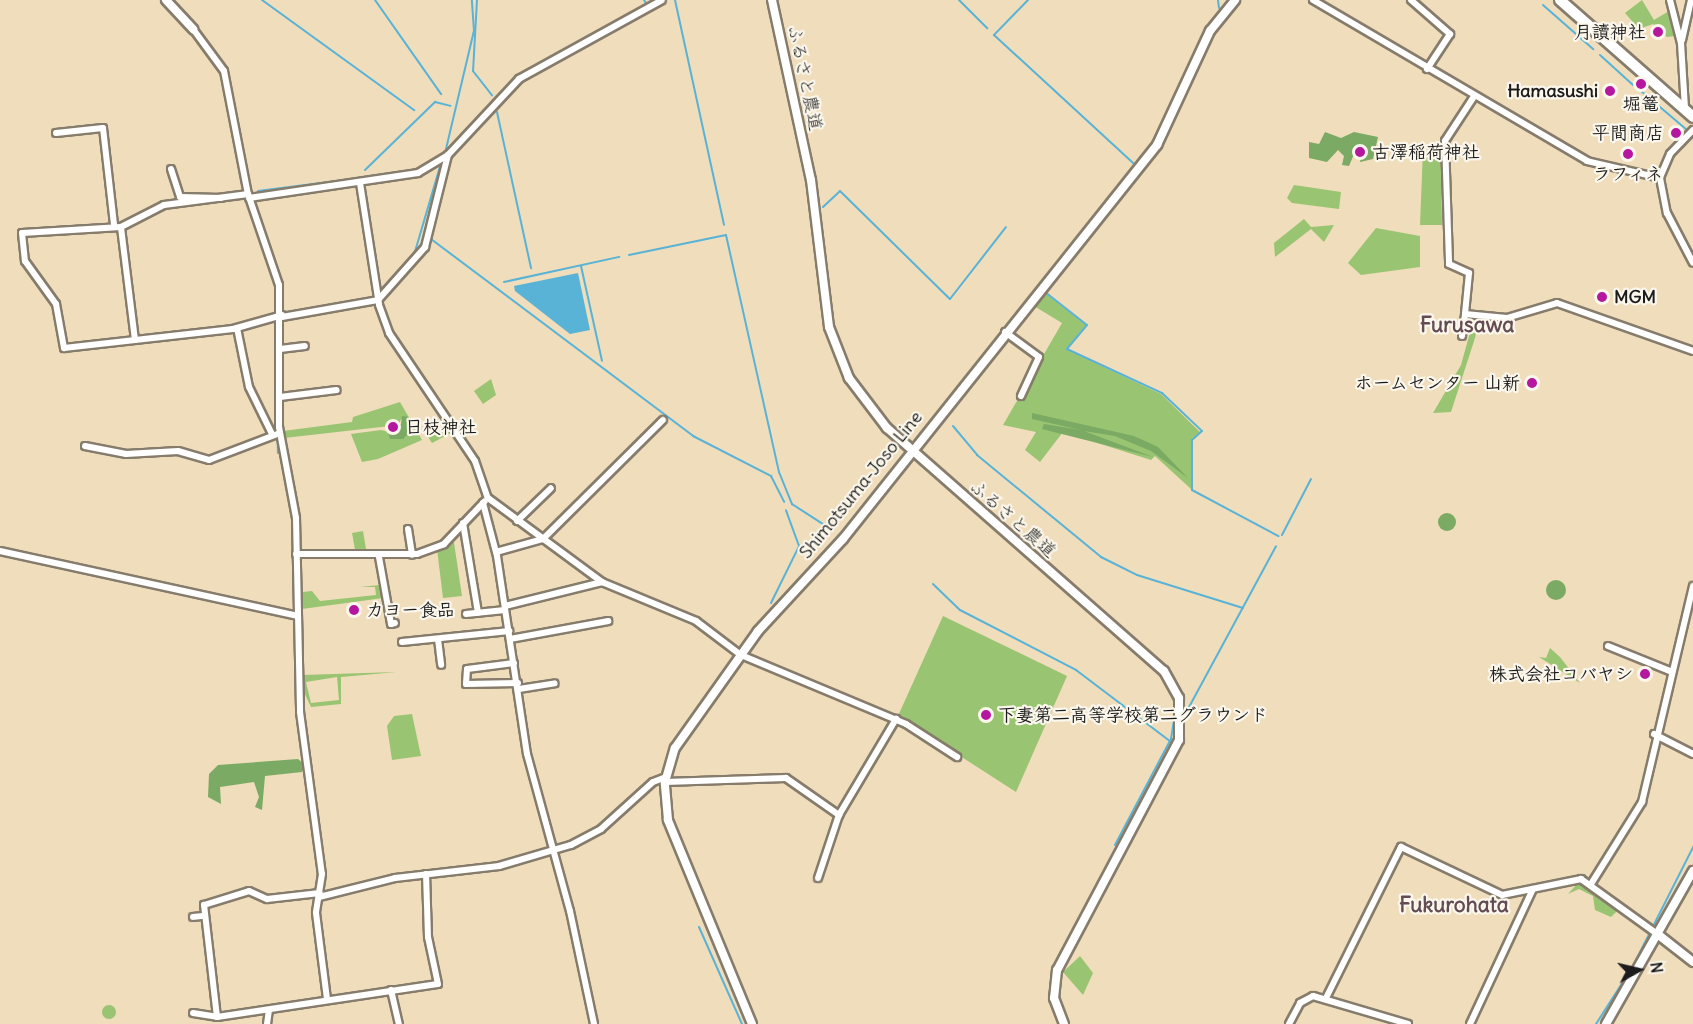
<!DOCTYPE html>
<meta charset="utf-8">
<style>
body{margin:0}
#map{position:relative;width:1693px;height:1024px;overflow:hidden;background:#f0ddbc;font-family:Delius,"Klee One",sans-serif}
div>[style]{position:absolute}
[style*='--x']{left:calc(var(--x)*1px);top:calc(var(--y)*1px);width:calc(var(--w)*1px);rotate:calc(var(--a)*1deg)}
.green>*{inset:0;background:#99c471}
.round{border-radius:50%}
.forest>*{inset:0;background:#7aaa63}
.water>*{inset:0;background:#58b3d6}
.stream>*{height:2px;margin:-1px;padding:0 1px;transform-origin:1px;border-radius:1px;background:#58b3d6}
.roads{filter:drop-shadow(2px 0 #867c6c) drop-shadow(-2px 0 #867c6c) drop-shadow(0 2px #867c6c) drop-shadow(0 -2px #867c6c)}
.minor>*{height:6px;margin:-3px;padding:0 3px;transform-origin:3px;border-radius:3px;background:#fff}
.tertiary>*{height:8px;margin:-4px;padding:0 4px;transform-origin:4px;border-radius:4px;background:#fff}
.secondary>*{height:8px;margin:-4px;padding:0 4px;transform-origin:4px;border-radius:4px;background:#fff}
.trunk>*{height:10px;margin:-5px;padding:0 5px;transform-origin:5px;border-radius:5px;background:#fff}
.dots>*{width:16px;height:16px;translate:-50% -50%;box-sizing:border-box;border:3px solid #fbf7ec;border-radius:50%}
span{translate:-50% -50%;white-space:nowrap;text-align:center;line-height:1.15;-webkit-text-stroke:4.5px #fbf7ec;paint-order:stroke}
.poi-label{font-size:18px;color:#1c1c1c;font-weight:700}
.right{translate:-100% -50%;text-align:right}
.left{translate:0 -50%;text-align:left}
.street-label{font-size:18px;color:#1c1c1c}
.quarter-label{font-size:21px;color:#634c54;font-weight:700}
.north{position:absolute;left:1609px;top:940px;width:60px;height:60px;-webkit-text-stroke:4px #fbf7ec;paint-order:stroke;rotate:82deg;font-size:16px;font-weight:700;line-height:24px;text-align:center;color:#1c1c1c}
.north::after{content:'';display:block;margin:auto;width:21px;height:27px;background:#1c1c1c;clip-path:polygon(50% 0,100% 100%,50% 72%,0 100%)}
</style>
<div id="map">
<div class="green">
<div style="clip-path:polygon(1642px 0,1654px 20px,1669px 11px,1675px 36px,1667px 37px,1653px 24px,1639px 29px,1625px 13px)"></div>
<div style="clip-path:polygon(1423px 149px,1441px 162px,1442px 225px,1420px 225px)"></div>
<div style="clip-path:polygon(1294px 185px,1341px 192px,1339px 209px,1292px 203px,1287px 198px)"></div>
<div style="clip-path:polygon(1304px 219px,1311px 227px,1334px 225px,1324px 242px,1311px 229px,1275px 257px,1274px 243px)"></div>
<div style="clip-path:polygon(1376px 228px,1420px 236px,1420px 267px,1361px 275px,1348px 263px)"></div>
<div style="clip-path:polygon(1045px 293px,1086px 325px,1066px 349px,1161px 394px,1200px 432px,1191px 440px,1191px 489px,1155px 456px,1151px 460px,1063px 432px,1040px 462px,1025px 450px,1036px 432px,1003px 425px,1062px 323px,1034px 306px)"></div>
<div style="clip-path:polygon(1474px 318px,1479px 320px,1475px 338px,1451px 412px,1433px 413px,1461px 365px)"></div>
<div style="clip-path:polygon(491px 379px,496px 395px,483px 404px,474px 391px)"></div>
<div style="clip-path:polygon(400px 402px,422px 440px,378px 459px,362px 462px,351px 434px,381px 430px,404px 436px,412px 428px,401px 419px,399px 425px,284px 438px,283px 431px,352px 422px,353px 417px)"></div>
<div style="clip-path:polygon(449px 426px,453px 432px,432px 443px,428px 437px)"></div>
<div style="clip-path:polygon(363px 531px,367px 555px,356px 555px,352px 533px)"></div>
<div style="clip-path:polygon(453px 536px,462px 596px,443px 598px,437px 549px)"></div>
<div style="clip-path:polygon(380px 585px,383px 598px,302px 609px,303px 592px,312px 591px,320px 601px,376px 595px,375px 587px,360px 587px)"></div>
<div style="clip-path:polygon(943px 616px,1067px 676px,1016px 792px,898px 716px)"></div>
<div style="clip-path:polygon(1550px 648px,1560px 657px,1580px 683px,1539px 657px,1546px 658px)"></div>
<div style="clip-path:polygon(evenodd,397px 672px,341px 677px,341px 704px,311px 707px,302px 688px,302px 675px,397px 672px,337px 677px,339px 700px,311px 703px,306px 682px,337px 677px)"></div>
<div style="clip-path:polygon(412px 714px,421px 756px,392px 760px,387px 726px,394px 716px)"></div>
<div style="clip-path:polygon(1579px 882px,1589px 887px,1620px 908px,1611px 917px,1595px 910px,1593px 896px,1579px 889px,1568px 894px)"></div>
<div style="clip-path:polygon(1080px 956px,1093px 973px,1083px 995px,1063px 972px)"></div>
<div class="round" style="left:102px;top:1005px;width:14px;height:14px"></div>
</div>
<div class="forest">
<div style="clip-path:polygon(1325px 132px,1341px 138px,1354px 132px,1378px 137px,1373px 159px,1360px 162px,1363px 147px,1357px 147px,1349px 166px,1342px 165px,1344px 156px,1338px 150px,1327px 162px,1309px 158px,1309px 142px,1319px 144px)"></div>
<div style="clip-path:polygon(1032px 413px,1134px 436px,1158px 447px,1188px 478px,1151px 451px,1115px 436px,1084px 431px,1153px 457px,1042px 429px,1044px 424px,1081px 430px,1032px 419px)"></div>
<div style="clip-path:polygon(402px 416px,409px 417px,411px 430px,403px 439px,390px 439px,387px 429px,401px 424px)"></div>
<div class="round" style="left:1438px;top:513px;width:18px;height:18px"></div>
<div class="round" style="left:1546px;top:580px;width:20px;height:20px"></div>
<div style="clip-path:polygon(298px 759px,305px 765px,302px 772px,265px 776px,262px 810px,255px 807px,259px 797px,254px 782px,220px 787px,221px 804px,208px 797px,209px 774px,218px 765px)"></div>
</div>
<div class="water">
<div style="clip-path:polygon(578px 273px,590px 330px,570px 334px,515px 291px,514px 286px)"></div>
</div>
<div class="stream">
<div style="--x:262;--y:0;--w:188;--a:35.9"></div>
<div style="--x:375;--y:0;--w:115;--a:54.9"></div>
<div style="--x:477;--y:0;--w:71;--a:93.2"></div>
<div style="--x:473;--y:71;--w:31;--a:52"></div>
<div style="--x:644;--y:0;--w:4;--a:56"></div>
<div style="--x:675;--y:0;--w:230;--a:77.7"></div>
<div style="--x:959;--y:0;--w:40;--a:45"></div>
<div style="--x:1028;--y:0;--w:49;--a:134.2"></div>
<div style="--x:994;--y:35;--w:189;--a:42.6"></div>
<div style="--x:1218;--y:0;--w:8;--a:83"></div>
<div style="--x:1543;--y:5;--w:67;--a:41.3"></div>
<div style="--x:1600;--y:55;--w:45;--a:42.3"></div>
<div style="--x:1641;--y:91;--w:60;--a:40.3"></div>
<div style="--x:497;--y:112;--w:160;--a:77.7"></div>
<div style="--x:446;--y:149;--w:121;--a:-76.7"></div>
<div style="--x:474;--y:31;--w:31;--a:-94"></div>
<div style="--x:365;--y:170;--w:98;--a:-44.2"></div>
<div style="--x:435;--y:102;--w:16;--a:14"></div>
<div style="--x:258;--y:191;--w:95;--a:-7.3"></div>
<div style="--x:162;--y:203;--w:18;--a:-13"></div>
<div style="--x:823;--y:207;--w:23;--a:-43"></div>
<div style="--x:840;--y:191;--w:154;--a:44.5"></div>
<div style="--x:950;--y:299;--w:91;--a:-52.1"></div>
<div style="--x:138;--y:215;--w:21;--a:-28"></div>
<div style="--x:431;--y:239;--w:328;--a:36.9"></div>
<div style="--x:693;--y:436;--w:88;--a:27.1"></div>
<div style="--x:771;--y:476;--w:29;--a:63"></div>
<div style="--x:414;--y:255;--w:96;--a:-73.6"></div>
<div style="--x:629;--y:255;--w:99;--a:-11.7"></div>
<div style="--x:726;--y:235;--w:243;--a:77.4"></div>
<div style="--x:779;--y:472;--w:35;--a:68"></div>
<div style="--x:792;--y:504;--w:37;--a:33"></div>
<div style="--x:581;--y:266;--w:97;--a:77.5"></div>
<div style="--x:504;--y:282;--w:118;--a:-12.3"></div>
<div style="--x:381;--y:292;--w:11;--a:-49"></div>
<div style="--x:1045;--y:292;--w:53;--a:38.2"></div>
<div style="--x:1087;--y:325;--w:31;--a:130"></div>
<div style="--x:1067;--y:349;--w:105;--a:24.9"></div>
<div style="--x:1162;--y:393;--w:55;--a:43.5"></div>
<div style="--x:1202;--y:431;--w:13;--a:138"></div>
<div style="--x:1192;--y:440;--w:50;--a:90"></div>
<div style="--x:1192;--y:490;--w:98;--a:28.1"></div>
<div style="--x:276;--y:330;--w:123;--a:89.1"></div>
<div style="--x:953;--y:426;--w:38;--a:50"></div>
<div style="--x:977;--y:455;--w:161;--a:39.4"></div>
<div style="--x:1101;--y:557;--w:40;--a:26.6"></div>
<div style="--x:1137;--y:575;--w:111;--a:17.3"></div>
<div style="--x:1282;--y:535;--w:63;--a:-62.6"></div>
<div style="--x:933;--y:584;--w:37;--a:44"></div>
<div style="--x:960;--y:610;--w:131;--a:27.3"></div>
<div style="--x:1076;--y:670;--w:118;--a:37.1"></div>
<div style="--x:771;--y:603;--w:64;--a:-63.8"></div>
<div style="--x:799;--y:546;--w:38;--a:-110"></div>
<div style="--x:1188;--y:709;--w:185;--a:-61.6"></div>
<div style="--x:1115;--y:845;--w:120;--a:-62.2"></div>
<div style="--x:1171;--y:739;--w:25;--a:-81"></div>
<div style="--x:699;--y:927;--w:106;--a:66.1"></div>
<div style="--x:1596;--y:1024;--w:67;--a:-57.3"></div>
<div style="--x:1632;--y:968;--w:136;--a:-63.2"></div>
</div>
<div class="roads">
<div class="minor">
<div style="--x:1313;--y:0;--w:318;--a:30.4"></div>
<div style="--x:1587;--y:161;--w:75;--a:13.1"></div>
<div style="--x:1411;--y:0;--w:52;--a:41.1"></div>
<div style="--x:1450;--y:34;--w:42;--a:123.3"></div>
<div style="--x:1670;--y:0;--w:44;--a:75.7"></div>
<div style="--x:1681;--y:43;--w:66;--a:86.5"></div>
<div style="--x:193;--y:29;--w:52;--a:53.6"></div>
<div style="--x:224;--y:71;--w:125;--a:79"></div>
<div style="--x:248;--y:194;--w:96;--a:71.2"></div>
<div style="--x:279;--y:285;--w:142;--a:90"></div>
<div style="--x:279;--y:427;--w:93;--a:79.4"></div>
<div style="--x:296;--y:518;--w:194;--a:88.8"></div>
<div style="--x:300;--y:712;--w:163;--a:82.3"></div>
<div style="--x:322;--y:874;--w:39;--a:99"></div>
<div style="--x:316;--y:913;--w:87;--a:82.7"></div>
<div style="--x:1682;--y:40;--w:41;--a:-77.3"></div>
<div style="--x:1473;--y:98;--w:51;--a:123.1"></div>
<div style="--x:1445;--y:141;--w:123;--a:88.1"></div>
<div style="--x:1449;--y:264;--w:22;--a:24"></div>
<div style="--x:1469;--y:273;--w:41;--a:95.6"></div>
<div style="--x:1465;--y:314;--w:42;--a:5.4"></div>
<div style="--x:1507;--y:318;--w:52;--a:-16.7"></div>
<div style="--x:1557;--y:303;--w:144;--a:19.4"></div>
<div style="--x:1693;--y:130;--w:33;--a:134"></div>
<div style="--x:1670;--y:154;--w:26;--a:113"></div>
<div style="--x:1660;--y:178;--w:36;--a:79"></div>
<div style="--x:1667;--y:213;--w:56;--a:62.5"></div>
<div style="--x:56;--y:133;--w:47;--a:-6.1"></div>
<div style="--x:103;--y:128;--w:98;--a:83.5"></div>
<div style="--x:171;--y:169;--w:29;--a:72"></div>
<div style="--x:180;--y:197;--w:41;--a:1.4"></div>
<div style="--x:360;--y:183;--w:123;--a:81.1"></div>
<div style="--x:379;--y:305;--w:30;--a:70"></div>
<div style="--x:389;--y:333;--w:154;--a:56.1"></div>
<div style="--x:475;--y:461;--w:39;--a:71"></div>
<div style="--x:249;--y:198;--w:171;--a:-8.4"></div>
<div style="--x:418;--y:173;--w:35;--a:-31"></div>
<div style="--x:448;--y:155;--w:104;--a:-46.9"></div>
<div style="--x:519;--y:79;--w:163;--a:-28.9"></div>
<div style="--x:121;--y:227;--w:99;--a:176.5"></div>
<div style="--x:22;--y:233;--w:28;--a:84"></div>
<div style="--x:25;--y:261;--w:53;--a:54.2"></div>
<div style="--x:56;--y:304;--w:45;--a:79.7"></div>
<div style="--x:64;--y:348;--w:170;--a:-6.4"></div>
<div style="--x:233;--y:329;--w:51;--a:-15.9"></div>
<div style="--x:282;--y:317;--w:97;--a:-10"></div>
<div style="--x:378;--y:300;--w:71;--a:-48.4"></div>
<div style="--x:425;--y:247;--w:95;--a:-76"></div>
<div style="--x:237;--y:328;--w:60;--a:78.5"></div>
<div style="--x:249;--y:387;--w:52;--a:63.9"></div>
<div style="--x:1005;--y:332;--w:42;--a:36.3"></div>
<div style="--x:1039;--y:357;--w:43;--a:114.8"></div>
<div style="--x:1462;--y:336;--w:22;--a:-82"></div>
<div style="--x:135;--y:340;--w:114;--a:-97.1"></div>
<div style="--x:121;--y:227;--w:48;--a:-27.1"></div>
<div style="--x:164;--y:205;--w:85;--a:-7.5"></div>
<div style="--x:280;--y:349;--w:25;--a:-7"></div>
<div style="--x:280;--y:397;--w:57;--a:-7"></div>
<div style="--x:85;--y:446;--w:42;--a:11"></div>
<div style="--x:126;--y:454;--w:52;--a:-3.3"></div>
<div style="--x:178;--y:451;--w:32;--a:16"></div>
<div style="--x:209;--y:460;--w:76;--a:-20.8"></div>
<div style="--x:488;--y:498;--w:142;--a:36.4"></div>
<div style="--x:602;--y:582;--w:102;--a:22.5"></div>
<div style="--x:696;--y:621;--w:56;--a:37.1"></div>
<div style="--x:741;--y:655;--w:179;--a:22.7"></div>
<div style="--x:906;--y:724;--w:61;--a:32.9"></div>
<div style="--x:483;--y:503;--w:55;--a:75.2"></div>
<div style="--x:497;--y:556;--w:200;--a:81.4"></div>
<div style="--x:527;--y:754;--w:163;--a:74.7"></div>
<div style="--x:570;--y:911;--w:116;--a:78"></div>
<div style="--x:517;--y:521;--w:47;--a:-44.1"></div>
<div style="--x:463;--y:523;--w:91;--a:80.5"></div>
<div style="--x:408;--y:529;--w:26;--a:81"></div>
<div style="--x:0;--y:551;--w:304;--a:12.3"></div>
<div style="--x:496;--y:552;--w:49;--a:-15.5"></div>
<div style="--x:543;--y:539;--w:169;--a:-44.8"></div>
<div style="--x:296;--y:554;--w:121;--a:0"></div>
<div style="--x:417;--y:554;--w:29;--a:-20"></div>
<div style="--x:444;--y:544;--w:59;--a:-46.4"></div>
<div style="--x:379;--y:557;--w:68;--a:79.8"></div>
<div style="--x:391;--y:624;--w:4;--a:-14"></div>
<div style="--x:505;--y:606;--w:100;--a:-13.9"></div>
<div style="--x:466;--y:614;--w:39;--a:-6"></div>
<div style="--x:438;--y:639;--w:26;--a:83"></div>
<div style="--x:510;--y:639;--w:100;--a:-10.4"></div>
<div style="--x:402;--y:642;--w:108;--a:-5.9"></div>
<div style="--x:1608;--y:646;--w:67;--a:22"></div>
<div style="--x:514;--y:663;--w:47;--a:172.7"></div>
<div style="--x:467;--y:669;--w:15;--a:94"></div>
<div style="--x:466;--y:684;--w:52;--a:-1.1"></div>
<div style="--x:519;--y:689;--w:36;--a:-9"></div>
<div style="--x:1654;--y:734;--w:44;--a:27.1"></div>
<div style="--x:665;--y:782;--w:121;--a:-1.9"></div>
<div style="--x:786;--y:778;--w:65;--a:34.9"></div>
<div style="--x:839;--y:815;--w:112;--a:-59.3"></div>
<div style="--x:818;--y:878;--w:66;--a:-71.6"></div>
<div style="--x:1591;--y:884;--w:97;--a:-58.1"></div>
<div style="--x:1642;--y:802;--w:222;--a:-76.7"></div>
<div style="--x:319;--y:897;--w:78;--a:-14"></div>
<div style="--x:395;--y:878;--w:105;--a:-6.6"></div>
<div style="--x:499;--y:866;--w:75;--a:-16.3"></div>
<div style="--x:571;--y:845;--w:34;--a:-28"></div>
<div style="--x:601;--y:829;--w:70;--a:-42.1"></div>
<div style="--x:653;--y:782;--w:14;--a:-21"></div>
<div style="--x:193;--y:917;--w:10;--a:-6"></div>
<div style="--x:391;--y:990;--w:35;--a:77"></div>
<div style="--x:1326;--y:998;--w:169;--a:-63.6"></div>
<div style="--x:1401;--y:847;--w:112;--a:25.4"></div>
<div style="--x:1502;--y:895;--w:81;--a:-11.4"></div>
<div style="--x:1581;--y:879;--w:97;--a:35.8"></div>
<div style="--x:193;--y:1013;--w:24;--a:9"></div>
<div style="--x:217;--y:1017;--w:223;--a:-8.5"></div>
<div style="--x:438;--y:984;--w:48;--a:-102"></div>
<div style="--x:428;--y:937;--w:63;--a:-91.8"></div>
<div style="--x:217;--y:1017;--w:113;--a:-96.6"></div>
<div style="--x:204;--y:905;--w:47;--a:-17.3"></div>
<div style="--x:249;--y:891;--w:20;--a:24"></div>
<div style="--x:267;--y:899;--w:53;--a:-6.5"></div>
<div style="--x:267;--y:1024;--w:14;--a:-82"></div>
<div style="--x:1289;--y:1024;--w:24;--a:-62"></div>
<div style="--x:1300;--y:1003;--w:15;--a:-28"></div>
<div style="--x:1313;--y:996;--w:99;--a:16.4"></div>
<div style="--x:1470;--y:1024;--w:149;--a:-65"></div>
</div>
<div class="tertiary">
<div style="--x:166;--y:0;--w:40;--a:47"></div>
<div style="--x:772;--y:0;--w:184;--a:77.8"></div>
<div style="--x:811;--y:180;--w:148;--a:83"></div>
<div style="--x:829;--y:327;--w:55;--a:68.6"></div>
<div style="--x:849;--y:378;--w:63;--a:52.8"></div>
<div style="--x:887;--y:428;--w:368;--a:41.3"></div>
<div style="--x:1164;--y:671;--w:31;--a:61"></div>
<div style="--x:1179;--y:698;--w:42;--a:90"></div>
<div style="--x:1179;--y:740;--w:260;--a:117.9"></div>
<div style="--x:1057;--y:970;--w:28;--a:96"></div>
<div style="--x:1054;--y:998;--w:28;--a:69"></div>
<div style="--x:1660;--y:936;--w:42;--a:38.2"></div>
<div style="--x:1606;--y:1024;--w:176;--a:-60.4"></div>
</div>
<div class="secondary">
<div style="--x:752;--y:1024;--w:221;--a:-112.4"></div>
<div style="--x:668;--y:820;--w:38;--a:-95"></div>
<div style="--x:665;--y:782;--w:35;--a:-74"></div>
<div style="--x:675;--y:748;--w:143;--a:-54.6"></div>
<div style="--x:758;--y:631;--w:125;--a:-47.3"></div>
<div style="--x:843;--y:539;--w:504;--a:-51.45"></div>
<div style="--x:1157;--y:145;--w:126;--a:-65.1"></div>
<div style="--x:1210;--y:31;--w:40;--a:-51"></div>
</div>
<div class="trunk">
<div style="--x:1560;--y:0;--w:177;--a:41.3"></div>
</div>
</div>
<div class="dots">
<div style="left:1658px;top:32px;background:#b5179e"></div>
<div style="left:1641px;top:84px;background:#b5179e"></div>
<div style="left:1610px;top:91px;background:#b5179e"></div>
<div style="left:1676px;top:133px;background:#b5179e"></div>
<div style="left:1360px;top:152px;background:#b5179e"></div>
<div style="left:1628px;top:154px;background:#b5179e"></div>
<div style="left:1602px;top:297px;background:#b5179e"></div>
<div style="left:1532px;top:383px;background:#b5179e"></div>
<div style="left:393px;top:427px;background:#b5179e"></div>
<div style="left:354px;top:610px;background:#b5179e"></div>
<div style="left:1645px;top:674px;background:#b5179e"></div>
<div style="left:986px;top:715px;background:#b5179e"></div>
</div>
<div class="poi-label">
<span class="right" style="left:1646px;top:32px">月讀神社</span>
<span class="right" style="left:1598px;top:91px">Hamasushi</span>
<span style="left:1641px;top:104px">堀篭</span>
<span class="right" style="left:1664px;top:133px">平間商店</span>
<span class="left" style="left:1372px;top:152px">古澤稲荷神社</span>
<span style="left:1628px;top:174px">ラフィネ</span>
<span class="left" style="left:1614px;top:297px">MGM</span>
<span class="right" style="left:1520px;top:383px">ホームセンター 山新</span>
<span class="left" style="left:405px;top:427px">日枝神社</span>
<span class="left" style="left:366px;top:610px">カヨー食品</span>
<span class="right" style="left:1633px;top:674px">株式会社コバヤシ</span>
<span class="left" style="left:998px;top:715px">下妻第二高等学校第二グラウンド</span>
</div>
<div class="street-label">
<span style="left:805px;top:78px;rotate:78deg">ふるさと農道</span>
<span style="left:861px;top:485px;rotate:-51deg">Shimotsuma-Joso Line</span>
<span style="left:1013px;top:519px;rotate:41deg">ふるさと農道</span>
</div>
<div class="quarter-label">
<span style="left:1467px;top:325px">Furusawa</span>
<span style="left:1454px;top:905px">Fukurohata</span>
</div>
<div class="north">N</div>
</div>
